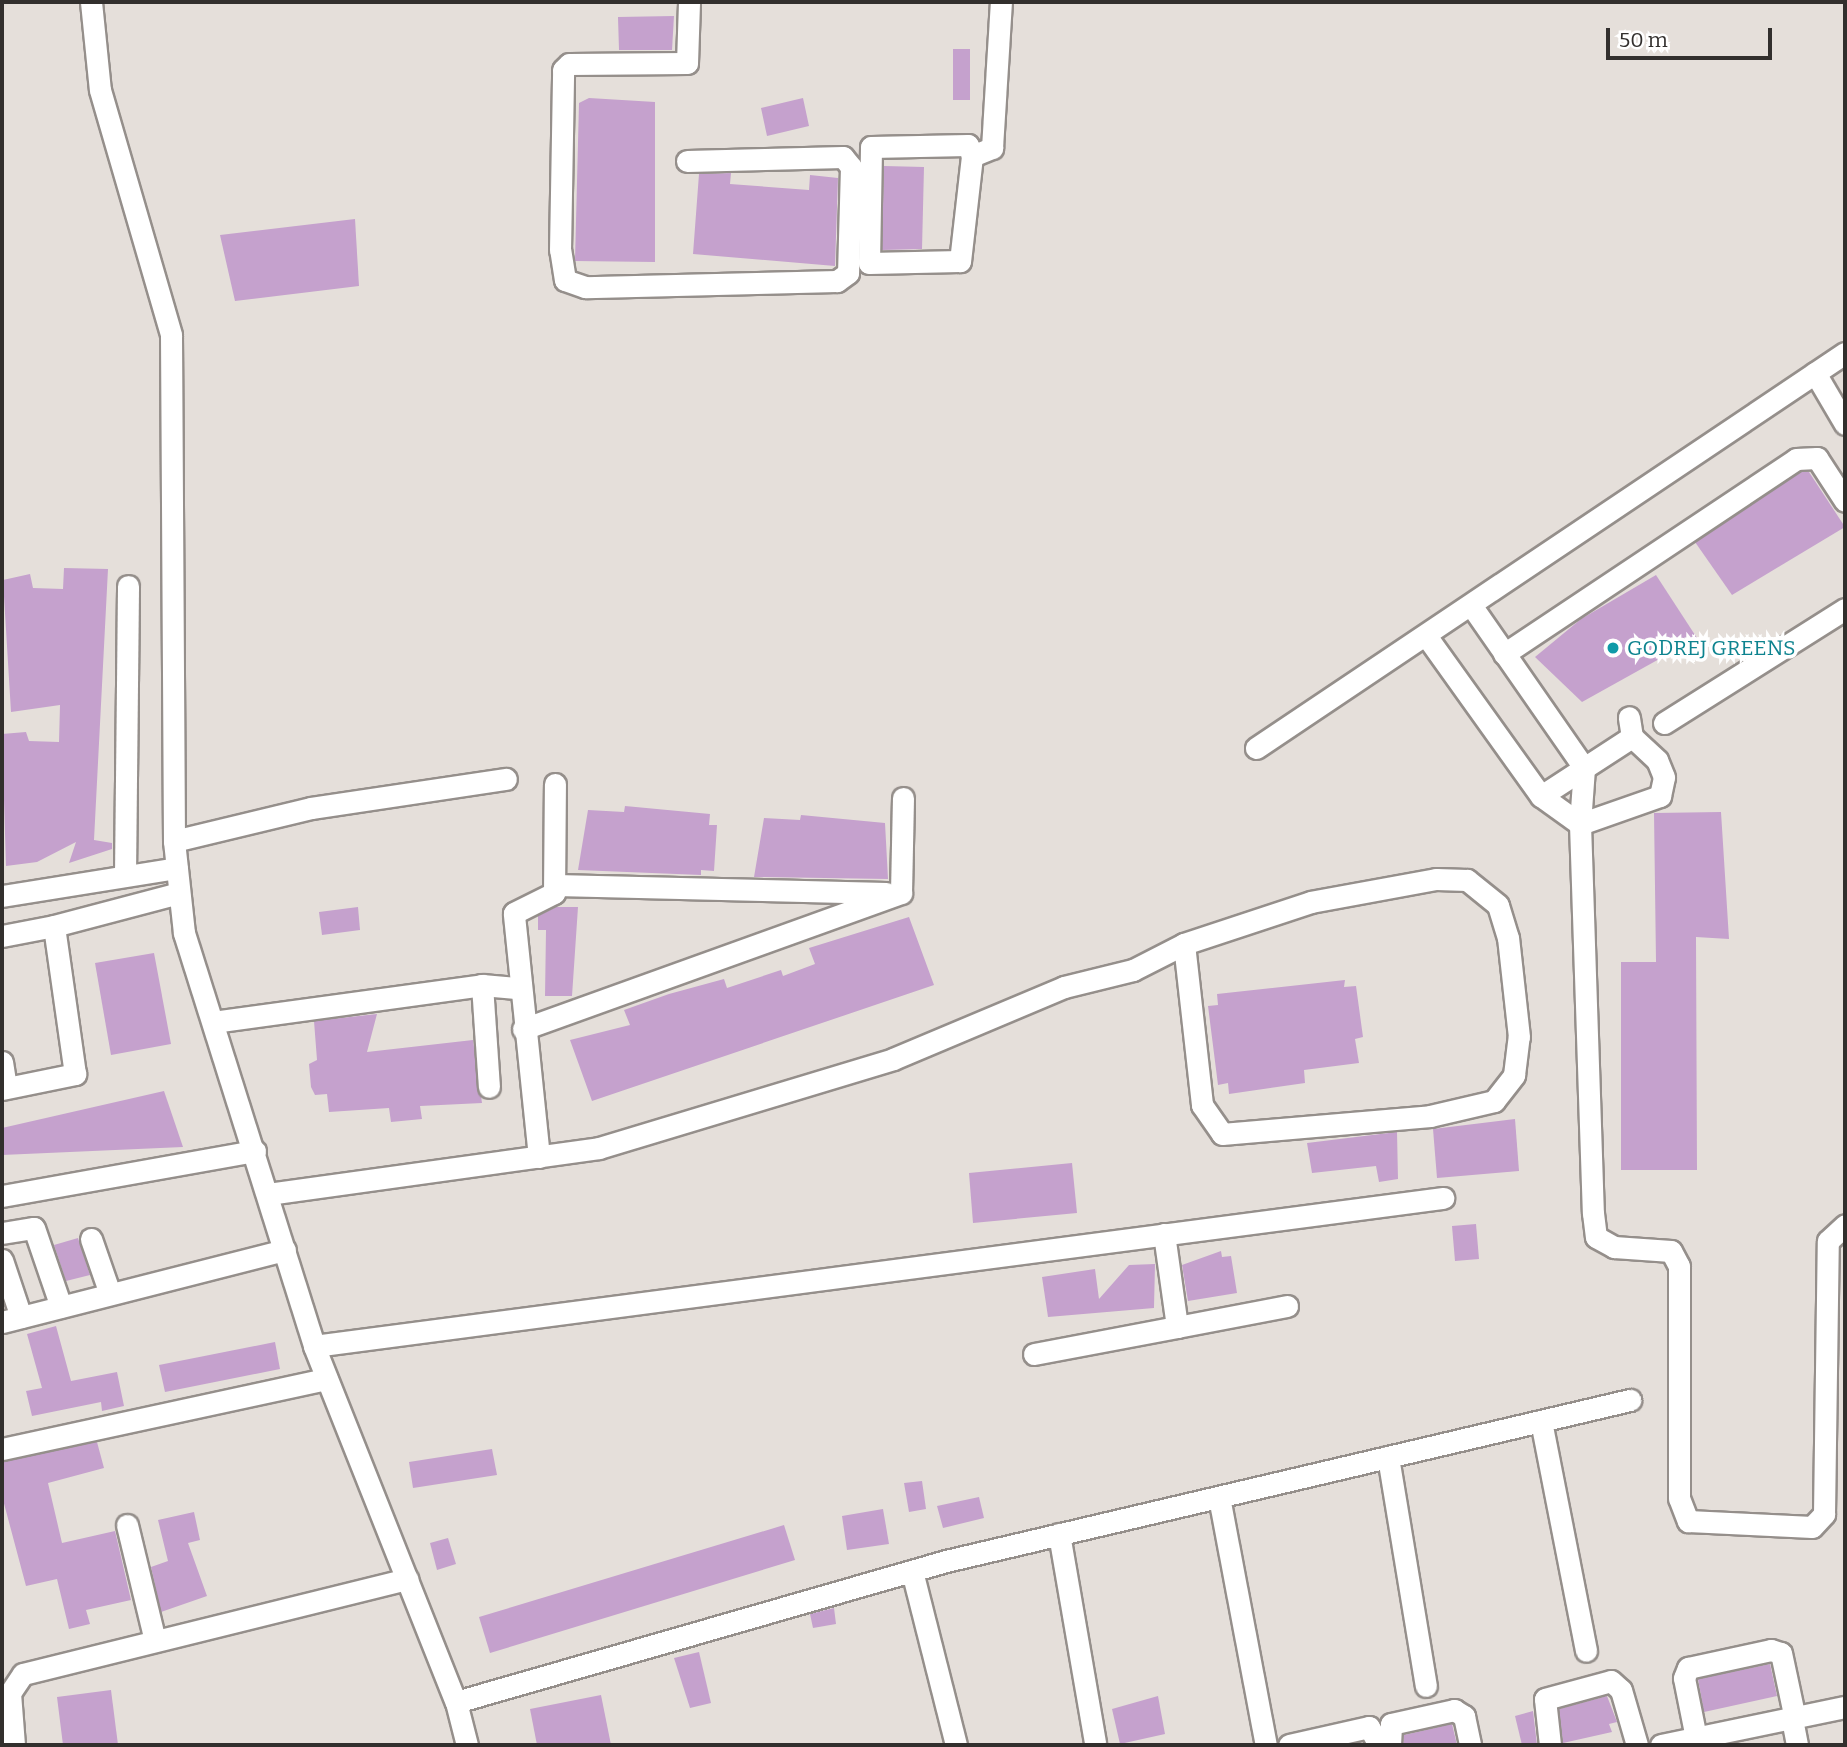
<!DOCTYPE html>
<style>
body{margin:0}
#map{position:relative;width:1847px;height:1747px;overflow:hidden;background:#e5dfda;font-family:Bitter,serif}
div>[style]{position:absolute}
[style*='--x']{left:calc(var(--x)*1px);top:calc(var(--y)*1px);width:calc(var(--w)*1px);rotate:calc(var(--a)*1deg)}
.building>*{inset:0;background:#c5a1cd}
.roads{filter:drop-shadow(2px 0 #958f8b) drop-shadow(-2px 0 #958f8b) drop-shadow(0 2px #958f8b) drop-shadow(0 -2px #958f8b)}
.street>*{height:21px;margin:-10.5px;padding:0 10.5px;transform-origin:10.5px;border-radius:10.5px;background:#fff}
.dots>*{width:19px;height:19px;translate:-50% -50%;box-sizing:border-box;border:4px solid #fff;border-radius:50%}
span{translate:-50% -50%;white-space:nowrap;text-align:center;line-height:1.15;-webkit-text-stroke:7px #fff;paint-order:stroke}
.culture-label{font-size:21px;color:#0d838f}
.left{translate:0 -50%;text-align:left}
.frame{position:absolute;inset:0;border:4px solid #322f2d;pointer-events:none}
.scale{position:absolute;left:1606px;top:28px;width:166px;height:32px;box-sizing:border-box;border:4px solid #322f2d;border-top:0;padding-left:9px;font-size:21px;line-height:24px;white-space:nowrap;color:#322f2d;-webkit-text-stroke:5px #fff;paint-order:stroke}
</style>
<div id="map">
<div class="building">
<div style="clip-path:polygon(674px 16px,672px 50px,619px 50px,618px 17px)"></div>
<div style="clip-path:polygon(953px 49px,970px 49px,970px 100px,953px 100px)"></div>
<div style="clip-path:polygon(589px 98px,655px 102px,655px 262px,575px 261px,579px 103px)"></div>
<div style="clip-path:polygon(803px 98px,809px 126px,767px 136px,761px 108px)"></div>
<div style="clip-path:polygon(884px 166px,924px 167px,922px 249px,882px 250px)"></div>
<div style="clip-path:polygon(731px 173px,730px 184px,809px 190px,810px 175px,838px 178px,835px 266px,693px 254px,699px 174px)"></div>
<div style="clip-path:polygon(355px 219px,359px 286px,235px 301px,220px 235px)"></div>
<div style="clip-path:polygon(1800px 472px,1809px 472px,1845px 527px,1732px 595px,1695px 542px)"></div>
<div style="clip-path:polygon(64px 568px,108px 569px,94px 840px,112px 843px,112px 849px,69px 863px,76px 842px,37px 862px,6px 866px,2px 734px,26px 732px,29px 741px,59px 742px,60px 705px,11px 712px,3px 580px,30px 574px,33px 588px,63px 589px)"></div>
<div style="clip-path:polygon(1656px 575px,1697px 638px,1582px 702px,1535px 657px,1581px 619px)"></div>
<div style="clip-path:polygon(625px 806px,710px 814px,709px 825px,717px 825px,714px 871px,701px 870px,701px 875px,578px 870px,588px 810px,624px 812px)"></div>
<div style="clip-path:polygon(1721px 812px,1729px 939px,1696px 937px,1697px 1170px,1621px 1170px,1621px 962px,1656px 962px,1654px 813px)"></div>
<div style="clip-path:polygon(801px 815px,885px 823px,888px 879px,754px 877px,764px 818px,800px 820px)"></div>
<div style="clip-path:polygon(358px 907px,360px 930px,322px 935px,319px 912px)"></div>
<div style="clip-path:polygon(556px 907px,578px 907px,572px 996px,545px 996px,546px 930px,538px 930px,538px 916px)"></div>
<div style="clip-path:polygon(909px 917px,934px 985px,592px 1101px,570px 1040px,630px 1025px,624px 1010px,669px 994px,724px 979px,727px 988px,781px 970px,783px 976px,815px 964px,809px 948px)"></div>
<div style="clip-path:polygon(154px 953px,171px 1044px,111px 1055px,95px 963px)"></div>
<div style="clip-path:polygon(1345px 980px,1344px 987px,1356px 986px,1363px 1037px,1355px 1039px,1359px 1063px,1304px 1070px,1305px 1083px,1229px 1094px,1228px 1083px,1218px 1085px,1208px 1006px,1218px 1005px,1217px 994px)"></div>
<div style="clip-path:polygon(377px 1014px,367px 1052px,473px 1040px,482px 1103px,420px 1106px,422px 1119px,391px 1122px,389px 1108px,329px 1112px,327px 1094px,315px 1095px,311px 1087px,309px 1064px,317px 1060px,314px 1021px)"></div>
<div style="clip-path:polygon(164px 1091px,183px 1147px,2px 1155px,2px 1128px)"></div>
<div style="clip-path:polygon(1515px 1119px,1519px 1171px,1437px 1178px,1433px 1129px)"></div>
<div style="clip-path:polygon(1397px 1132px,1398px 1179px,1379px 1182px,1376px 1166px,1312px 1173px,1307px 1143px)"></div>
<div style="clip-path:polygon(1072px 1163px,1077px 1213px,973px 1223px,969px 1173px)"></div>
<div style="clip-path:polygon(1476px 1224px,1479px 1259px,1455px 1261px,1452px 1226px)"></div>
<div style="clip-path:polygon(78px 1238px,90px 1275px,66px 1281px,54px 1245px)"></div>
<div style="clip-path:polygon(1221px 1251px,1222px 1257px,1231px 1256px,1237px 1293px,1188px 1301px,1182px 1265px)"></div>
<div style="clip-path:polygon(1155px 1264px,1154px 1308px,1048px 1317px,1042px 1277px,1095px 1269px,1099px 1299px,1129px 1265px)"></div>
<div style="clip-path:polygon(56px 1326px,71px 1381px,117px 1372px,124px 1406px,102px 1411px,101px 1402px,32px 1416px,26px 1391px,42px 1388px,27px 1334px)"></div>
<div style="clip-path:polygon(275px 1342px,280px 1369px,165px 1392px,159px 1365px)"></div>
<div style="clip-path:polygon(97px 1442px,104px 1468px,48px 1483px,62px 1543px,115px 1531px,131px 1600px,86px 1610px,90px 1624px,69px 1629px,57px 1579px,26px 1586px,2px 1496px,2px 1462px)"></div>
<div style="clip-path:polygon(492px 1449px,497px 1475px,413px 1488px,409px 1462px)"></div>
<div style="clip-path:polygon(922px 1481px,926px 1509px,909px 1512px,904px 1483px)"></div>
<div style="clip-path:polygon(979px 1497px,984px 1518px,943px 1528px,937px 1506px)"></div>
<div style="clip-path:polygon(883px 1509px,889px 1544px,847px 1550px,842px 1516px)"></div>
<div style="clip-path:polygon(194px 1512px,200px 1540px,188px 1543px,207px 1596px,161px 1612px,151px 1567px,168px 1561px,158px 1520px)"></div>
<div style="clip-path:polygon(784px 1525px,795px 1560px,490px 1653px,479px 1617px)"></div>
<div style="clip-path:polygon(448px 1538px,456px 1564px,437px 1570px,430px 1543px)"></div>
<div style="clip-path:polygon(834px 1608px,836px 1624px,813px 1628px,810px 1614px)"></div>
<div style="clip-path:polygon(699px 1652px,711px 1703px,690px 1708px,674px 1658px)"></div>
<div style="clip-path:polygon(1770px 1664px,1777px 1696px,1704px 1712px,1698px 1679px)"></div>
<div style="clip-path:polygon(111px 1690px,118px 1745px,63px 1745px,57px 1697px)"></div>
<div style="clip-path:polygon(601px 1695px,611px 1745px,537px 1745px,530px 1709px)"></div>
<div style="clip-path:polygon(1158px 1696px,1165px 1734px,1120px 1744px,1112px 1709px)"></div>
<div style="clip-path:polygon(1607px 1696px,1617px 1722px,1609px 1724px,1612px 1732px,1563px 1743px,1559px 1709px)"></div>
<div style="clip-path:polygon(1533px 1711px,1537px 1745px,1522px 1745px,1515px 1716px)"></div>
<div style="clip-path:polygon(1452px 1724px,1457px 1745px,1403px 1745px,1404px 1735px)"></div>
</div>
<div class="roads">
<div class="street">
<div style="--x:91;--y:2;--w:88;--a:84.2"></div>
<div style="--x:100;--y:90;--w:255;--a:73.8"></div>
<div style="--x:171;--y:335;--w:506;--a:89.66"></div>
<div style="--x:174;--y:841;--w:93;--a:83.8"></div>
<div style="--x:184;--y:933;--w:433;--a:72.5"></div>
<div style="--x:314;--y:1346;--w:383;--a:68.3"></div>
<div style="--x:456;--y:1702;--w:44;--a:75.7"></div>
<div style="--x:968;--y:145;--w:12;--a:70"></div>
<div style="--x:972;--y:156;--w:106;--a:96.5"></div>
<div style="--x:960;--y:261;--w:91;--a:178.7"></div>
<div style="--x:869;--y:263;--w:116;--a:-89"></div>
<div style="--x:871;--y:147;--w:97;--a:-1.2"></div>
<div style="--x:972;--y:156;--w:22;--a:-22"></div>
<div style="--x:992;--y:148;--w:146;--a:-86.5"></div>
<div style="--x:687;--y:161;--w:156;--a:-1.5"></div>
<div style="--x:843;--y:157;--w:13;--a:51"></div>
<div style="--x:851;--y:167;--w:106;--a:91.6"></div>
<div style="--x:848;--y:273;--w:14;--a:144"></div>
<div style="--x:837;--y:281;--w:252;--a:178.6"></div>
<div style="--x:585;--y:287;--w:21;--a:-161"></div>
<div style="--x:565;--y:280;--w:30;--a:-99"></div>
<div style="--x:560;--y:250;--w:180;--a:-89"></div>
<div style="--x:563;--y:70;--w:8;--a:-45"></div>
<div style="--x:569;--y:64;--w:118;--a:-0.5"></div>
<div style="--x:687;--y:63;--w:61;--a:-88.1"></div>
<div style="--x:1815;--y:373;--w:59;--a:59.5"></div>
<div style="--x:1473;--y:608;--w:195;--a:55.2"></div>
<div style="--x:1584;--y:768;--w:56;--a:94.1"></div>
<div style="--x:1580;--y:824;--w:389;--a:88.1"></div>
<div style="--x:1593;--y:1213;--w:24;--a:83"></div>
<div style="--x:1596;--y:1237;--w:21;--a:29"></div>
<div style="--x:1614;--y:1247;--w:57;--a:4"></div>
<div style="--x:1671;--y:1251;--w:17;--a:62"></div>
<div style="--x:1679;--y:1266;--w:232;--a:90"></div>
<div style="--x:1679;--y:1498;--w:25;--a:69"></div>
<div style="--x:1688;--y:1521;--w:124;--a:2.8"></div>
<div style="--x:1812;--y:1527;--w:18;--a:-47"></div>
<div style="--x:1824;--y:1514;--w:273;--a:-89.2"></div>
<div style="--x:1828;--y:1241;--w:23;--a:-43"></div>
<div style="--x:1427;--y:637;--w:196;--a:54.4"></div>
<div style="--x:1541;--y:796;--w:48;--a:35.7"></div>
<div style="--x:1504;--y:654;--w:351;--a:-33.7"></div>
<div style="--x:1796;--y:459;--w:21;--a:-3"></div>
<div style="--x:1817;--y:458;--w:51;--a:56.9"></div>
<div style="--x:1664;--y:723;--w:214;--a:-32.2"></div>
<div style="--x:1256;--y:748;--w:709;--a:-33.85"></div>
<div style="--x:1541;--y:796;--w:108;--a:-33"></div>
<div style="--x:1632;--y:737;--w:20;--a:-99"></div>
<div style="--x:1580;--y:824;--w:85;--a:-19.3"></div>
<div style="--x:1660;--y:796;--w:19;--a:-78"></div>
<div style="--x:1664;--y:777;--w:18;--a:-112"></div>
<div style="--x:1657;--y:760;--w:34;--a:-137"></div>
<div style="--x:174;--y:841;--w:141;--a:-13.5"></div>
<div style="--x:311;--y:808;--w:197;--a:-8.5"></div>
<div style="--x:125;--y:875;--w:289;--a:-89.4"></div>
<div style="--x:556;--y:885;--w:330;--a:1.4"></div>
<div style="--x:2;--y:896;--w:177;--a:-9.1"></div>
<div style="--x:2;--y:936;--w:53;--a:-10.9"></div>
<div style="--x:482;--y:985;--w:102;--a:86.1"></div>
<div style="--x:213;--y:1022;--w:272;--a:-7.8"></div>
<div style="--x:482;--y:985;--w:37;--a:5"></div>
<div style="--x:523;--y:1029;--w:402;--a:-19.8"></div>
<div style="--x:901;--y:893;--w:95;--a:-88.8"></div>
<div style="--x:2;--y:1062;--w:26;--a:81"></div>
<div style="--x:2;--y:1089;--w:75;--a:-11.6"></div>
<div style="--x:75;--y:1074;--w:149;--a:-98.1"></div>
<div style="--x:54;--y:926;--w:129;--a:-14.8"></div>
<div style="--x:539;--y:1157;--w:245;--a:-95.9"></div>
<div style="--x:514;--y:913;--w:45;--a:-26.6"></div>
<div style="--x:554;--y:893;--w:109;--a:-89.5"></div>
<div style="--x:268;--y:1194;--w:334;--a:-7.9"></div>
<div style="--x:599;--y:1148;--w:307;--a:-16.8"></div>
<div style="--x:893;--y:1059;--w:186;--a:-22.8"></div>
<div style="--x:1064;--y:987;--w:71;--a:-13.8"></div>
<div style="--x:1133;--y:970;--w:57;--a:-27"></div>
<div style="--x:1184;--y:944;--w:162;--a:83.6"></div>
<div style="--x:1202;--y:1105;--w:35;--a:55"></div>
<div style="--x:1222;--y:1134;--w:209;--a:-4.9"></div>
<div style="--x:1430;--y:1116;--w:66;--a:-13.2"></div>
<div style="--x:1494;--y:1101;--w:33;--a:-52"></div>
<div style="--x:1514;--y:1075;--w:38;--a:-83"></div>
<div style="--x:1519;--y:1037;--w:100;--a:-96.3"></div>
<div style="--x:1508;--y:938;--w:34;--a:-107"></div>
<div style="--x:1498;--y:905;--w:40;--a:-141"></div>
<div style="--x:1467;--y:880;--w:31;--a:-178"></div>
<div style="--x:1436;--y:879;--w:127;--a:169.6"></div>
<div style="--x:1311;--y:902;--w:134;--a:161.7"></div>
<div style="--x:2;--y:1196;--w:257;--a:-10.1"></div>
<div style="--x:2;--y:1233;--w:32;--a:-9"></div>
<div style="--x:34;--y:1228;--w:83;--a:71.1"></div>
<div style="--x:1164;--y:1234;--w:94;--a:82"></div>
<div style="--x:1177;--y:1327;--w:112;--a:-10.8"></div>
<div style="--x:91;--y:1239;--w:58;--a:70.9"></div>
<div style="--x:2;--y:1260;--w:60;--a:71.6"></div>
<div style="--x:2;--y:1322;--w:292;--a:-14.3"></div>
<div style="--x:314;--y:1346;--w:1139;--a:-7.47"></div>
<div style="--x:1034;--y:1354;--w:146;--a:-10.7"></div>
<div style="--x:1541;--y:1421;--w:234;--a:78.9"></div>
<div style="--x:2;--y:1449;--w:332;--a:-12.2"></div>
<div style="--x:1388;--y:1457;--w:232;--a:80.6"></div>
<div style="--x:1219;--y:1497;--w:252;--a:79.3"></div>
<div style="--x:127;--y:1525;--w:119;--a:76.4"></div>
<div style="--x:1059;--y:1534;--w:212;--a:80.2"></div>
<div style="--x:912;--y:1571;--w:179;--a:75.8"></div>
<div style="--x:456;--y:1702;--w:510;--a:-16.05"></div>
<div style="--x:946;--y:1561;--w:703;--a:-13.25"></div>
<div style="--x:1792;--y:1719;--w:26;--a:79"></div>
<div style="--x:1696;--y:1738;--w:61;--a:-101.3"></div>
<div style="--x:1684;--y:1678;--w:11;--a:-68"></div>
<div style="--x:1688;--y:1668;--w:85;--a:-12.2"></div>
<div style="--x:1771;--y:1650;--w:10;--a:17"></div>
<div style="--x:1781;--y:1653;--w:67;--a:78"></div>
<div style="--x:14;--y:1745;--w:52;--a:-94.4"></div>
<div style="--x:10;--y:1693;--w:23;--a:-56"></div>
<div style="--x:23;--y:1674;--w:396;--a:-13.9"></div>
<div style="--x:1289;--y:1745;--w:82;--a:-12.7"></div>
<div style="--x:1369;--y:1727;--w:21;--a:61"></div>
<div style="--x:1390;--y:1745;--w:21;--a:-87"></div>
<div style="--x:1391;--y:1724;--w:65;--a:-12.5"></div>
<div style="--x:1454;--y:1710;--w:12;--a:31"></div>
<div style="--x:1464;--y:1716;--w:30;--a:78"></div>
<div style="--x:1550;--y:1745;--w:46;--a:-96.2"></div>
<div style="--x:1545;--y:1699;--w:68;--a:-15.3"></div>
<div style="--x:1611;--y:1681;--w:13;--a:42"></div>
<div style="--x:1621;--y:1690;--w:57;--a:73.8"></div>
<div style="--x:1661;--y:1745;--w:188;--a:-11.7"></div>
</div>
</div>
<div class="dots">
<div style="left:1613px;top:648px;background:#0f9aa8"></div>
</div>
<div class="culture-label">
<span class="left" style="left:1627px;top:648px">GODREJ GREENS</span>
</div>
<div class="frame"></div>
<div class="scale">50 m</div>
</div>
